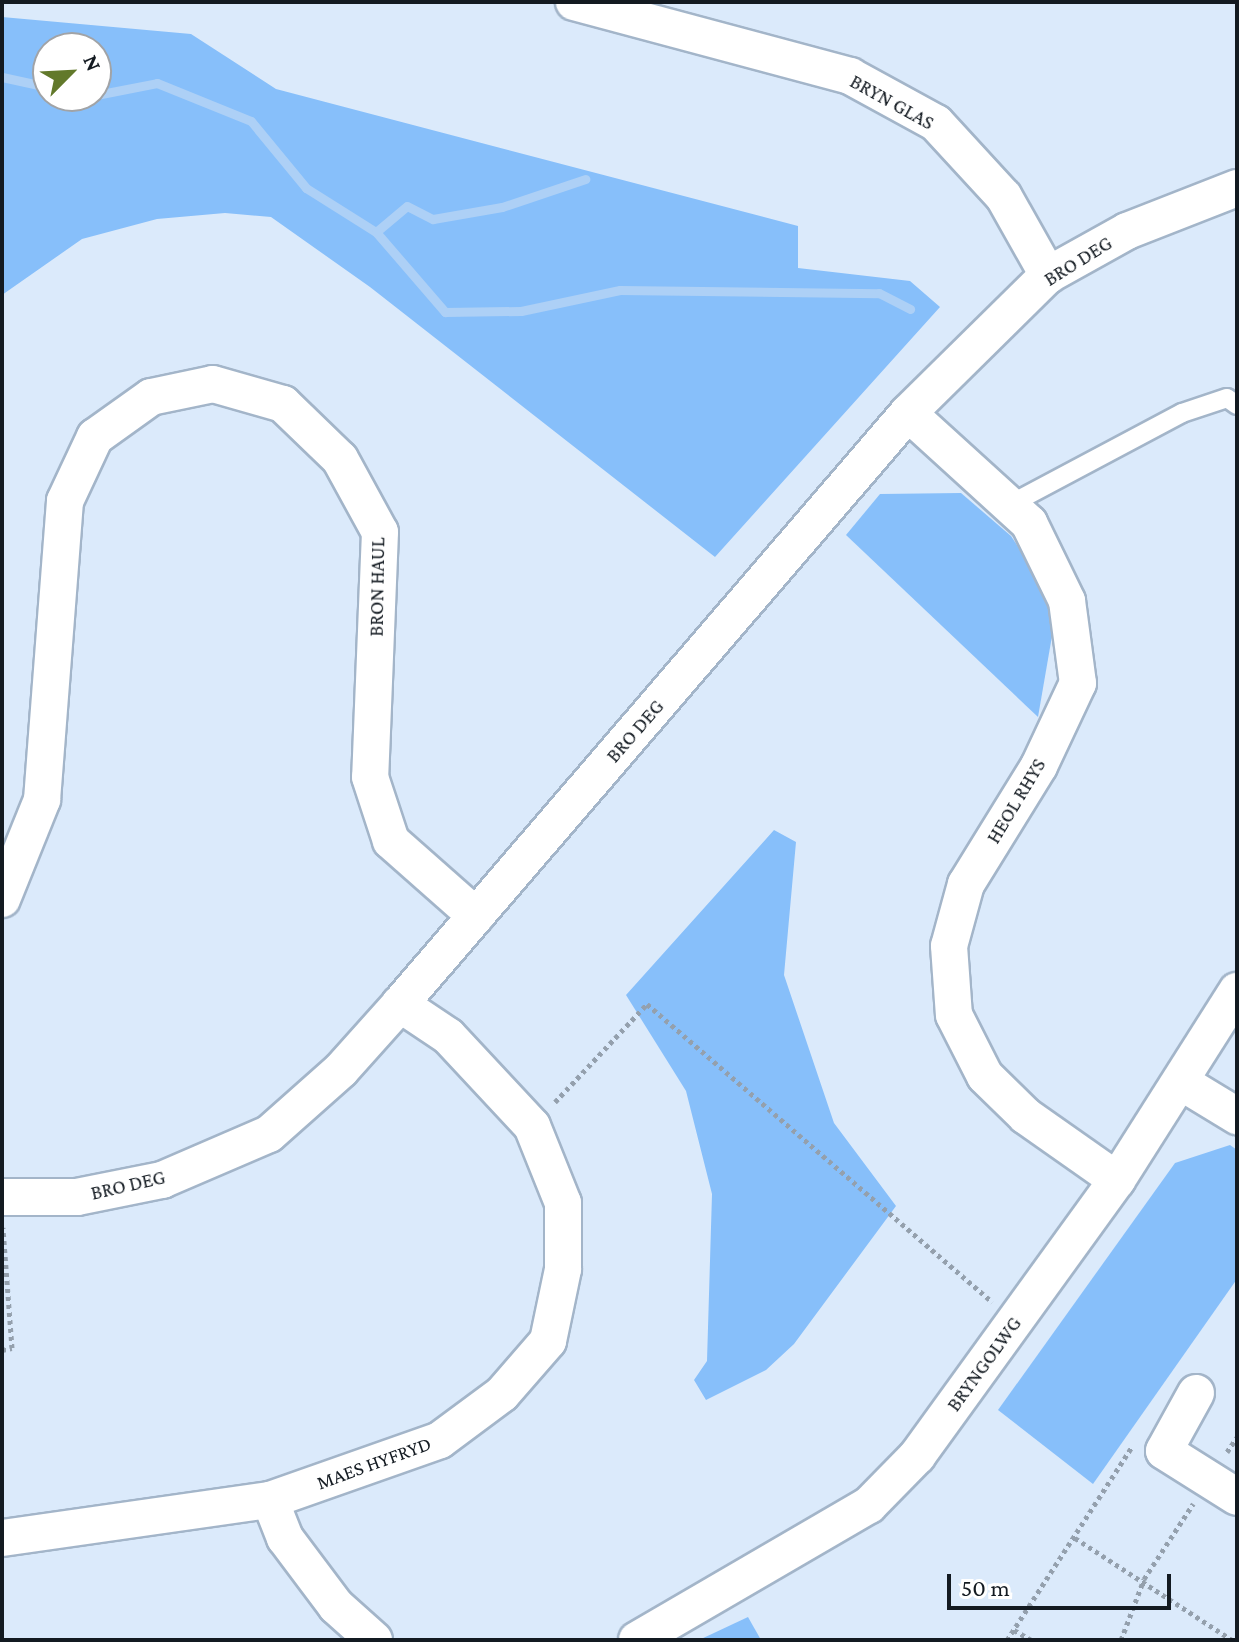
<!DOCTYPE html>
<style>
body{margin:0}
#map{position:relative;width:1239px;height:1642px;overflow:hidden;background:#dbeafb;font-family:"Crimson Pro",serif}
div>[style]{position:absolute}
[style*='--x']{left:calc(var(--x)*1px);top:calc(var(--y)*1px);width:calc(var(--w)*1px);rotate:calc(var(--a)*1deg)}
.green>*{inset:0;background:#87bffa}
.stream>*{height:9px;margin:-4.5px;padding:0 4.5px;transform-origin:4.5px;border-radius:4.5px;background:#add0f6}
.path>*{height:5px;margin-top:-2.5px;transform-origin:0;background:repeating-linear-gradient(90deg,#94a0ad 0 4px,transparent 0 8px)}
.roads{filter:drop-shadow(2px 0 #a3b5c9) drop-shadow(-2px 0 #a3b5c9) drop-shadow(0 2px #a3b5c9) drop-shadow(0 -2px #a3b5c9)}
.lane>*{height:18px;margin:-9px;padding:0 9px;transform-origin:9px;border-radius:9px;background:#fff}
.street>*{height:36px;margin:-18px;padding:0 18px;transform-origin:18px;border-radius:18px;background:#fff}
span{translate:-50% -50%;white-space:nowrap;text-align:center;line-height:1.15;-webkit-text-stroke:8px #fff;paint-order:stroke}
.street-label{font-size:20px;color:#131a21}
.frame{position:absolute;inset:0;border:4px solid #131a21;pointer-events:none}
.north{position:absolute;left:32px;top:32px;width:80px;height:80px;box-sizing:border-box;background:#fff;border:2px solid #a1a3a6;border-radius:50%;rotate:66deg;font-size:22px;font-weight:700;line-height:32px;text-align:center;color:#131a21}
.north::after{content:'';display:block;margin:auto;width:28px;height:36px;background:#62792b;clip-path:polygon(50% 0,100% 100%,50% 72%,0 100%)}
.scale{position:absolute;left:947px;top:1574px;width:224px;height:36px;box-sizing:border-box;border:4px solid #131a21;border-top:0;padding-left:10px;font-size:24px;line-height:28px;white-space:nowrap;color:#131a21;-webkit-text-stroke:6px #fff;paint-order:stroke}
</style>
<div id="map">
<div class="green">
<div style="clip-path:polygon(evenodd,2px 17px,191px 34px,276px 89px,798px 226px,798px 268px,910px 281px,940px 307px,715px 557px,370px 287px,271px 217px,225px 213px,157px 219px,82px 239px,2px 295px,2px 17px,48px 48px,96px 48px,96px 96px,48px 96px,48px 48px)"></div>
<div style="clip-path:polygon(961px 493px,1011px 536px,1045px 587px,1052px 636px,1038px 717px,846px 535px,880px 494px)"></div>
<div style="clip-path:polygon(774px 830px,796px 842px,784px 975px,834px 1123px,896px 1206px,794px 1344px,766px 1370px,706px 1400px,694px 1380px,707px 1361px,712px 1194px,686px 1091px,626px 995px)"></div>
<div style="clip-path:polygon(1230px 1145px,1237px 1150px,1237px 1279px,1093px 1484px,998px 1410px,1175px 1163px)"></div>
<div style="clip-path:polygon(748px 1617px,761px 1640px,699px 1640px)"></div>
</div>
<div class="stream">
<div style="--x:2;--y:77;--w:47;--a:12.3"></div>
<div style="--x:96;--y:95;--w:62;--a:-11.1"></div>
<div style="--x:157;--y:83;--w:101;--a:22"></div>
<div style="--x:251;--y:121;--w:87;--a:50.6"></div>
<div style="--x:306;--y:188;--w:83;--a:32.2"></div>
<div style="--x:376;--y:232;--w:106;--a:49.2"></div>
<div style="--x:445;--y:312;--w:76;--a:-0.8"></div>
<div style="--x:521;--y:311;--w:101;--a:-12"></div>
<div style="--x:620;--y:290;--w:259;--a:0.7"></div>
<div style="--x:879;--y:293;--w:35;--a:27"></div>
<div style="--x:376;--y:232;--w:40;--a:-40"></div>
<div style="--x:407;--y:206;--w:29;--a:27"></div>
<div style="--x:433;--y:219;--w:70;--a:-9.9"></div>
<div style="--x:502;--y:207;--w:88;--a:-18.6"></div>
</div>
<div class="path">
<div style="--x:555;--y:1102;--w:134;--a:-46.8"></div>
<div style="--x:647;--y:1004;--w:456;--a:40.8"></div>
<div style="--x:2;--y:1350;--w:10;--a:-11"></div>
<div style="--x:12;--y:1348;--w:121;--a:-94.3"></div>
<div style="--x:1227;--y:1452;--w:18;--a:-56"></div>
<div style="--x:1075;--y:1538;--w:187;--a:33"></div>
<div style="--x:1014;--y:1630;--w:20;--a:30"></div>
<div style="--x:1007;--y:1640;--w:229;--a:-57.1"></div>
<div style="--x:1121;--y:1640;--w:65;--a:-69.3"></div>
<div style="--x:1144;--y:1579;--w:90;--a:-56.8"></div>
</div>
<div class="roads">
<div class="lane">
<div style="--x:1009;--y:505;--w:196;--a:-28"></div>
<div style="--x:1182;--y:413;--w:47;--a:-18.4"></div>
<div style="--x:1227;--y:398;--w:12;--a:35"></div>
</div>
<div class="street">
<div style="--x:574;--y:2;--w:286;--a:15"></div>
<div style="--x:850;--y:76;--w:98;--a:28.7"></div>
<div style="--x:936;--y:123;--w:100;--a:47.4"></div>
<div style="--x:1004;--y:197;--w:90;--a:60.6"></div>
<div style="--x:908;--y:413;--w:164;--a:42.3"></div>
<div style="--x:1029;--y:523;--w:87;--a:64"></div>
<div style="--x:1067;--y:601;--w:83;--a:82.4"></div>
<div style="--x:1078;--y:683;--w:92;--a:115.2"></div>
<div style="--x:1039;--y:766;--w:139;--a:121.7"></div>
<div style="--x:966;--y:884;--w:64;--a:105.3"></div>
<div style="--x:949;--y:946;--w:69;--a:85.9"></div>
<div style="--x:954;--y:1015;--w:68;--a:63.1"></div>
<div style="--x:985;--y:1076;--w:57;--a:44.3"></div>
<div style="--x:1026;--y:1116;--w:111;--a:35.1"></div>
<div style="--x:2;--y:899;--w:107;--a:-68"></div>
<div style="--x:42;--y:800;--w:300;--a:-85.6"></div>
<div style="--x:65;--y:501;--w:71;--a:-64.9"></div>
<div style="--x:95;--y:437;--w:69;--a:-35.5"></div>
<div style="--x:151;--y:397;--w:63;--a:-11.8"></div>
<div style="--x:213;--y:384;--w:73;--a:15.9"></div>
<div style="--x:283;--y:404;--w:79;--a:44"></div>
<div style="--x:340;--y:459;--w:83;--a:61.3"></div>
<div style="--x:380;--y:532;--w:245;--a:92.3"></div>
<div style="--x:370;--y:777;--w:67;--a:71.8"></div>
<div style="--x:391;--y:841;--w:113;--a:41.4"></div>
<div style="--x:1181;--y:1082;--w:66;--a:31.3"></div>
<div style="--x:2;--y:1197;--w:75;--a:0"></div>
<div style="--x:77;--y:1197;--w:87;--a:-11.3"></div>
<div style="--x:162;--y:1180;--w:116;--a:-23.3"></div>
<div style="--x:269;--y:1134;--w:96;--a:-41.6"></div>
<div style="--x:341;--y:1070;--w:89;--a:-48.2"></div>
<div style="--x:400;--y:1004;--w:779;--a:-49.32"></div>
<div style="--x:908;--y:413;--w:197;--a:-44.6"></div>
<div style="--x:1048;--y:275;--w:90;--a:-29.1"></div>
<div style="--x:1127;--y:231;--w:118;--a:-21.4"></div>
<div style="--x:1196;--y:1393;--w:66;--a:118.9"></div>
<div style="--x:1164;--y:1451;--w:86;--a:32.2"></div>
<div style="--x:270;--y:1500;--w:41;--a:68.5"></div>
<div style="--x:285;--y:1538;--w:85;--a:53.1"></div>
<div style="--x:336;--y:1606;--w:51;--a:41.8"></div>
<div style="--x:2;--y:1538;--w:271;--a:-8.1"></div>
<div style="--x:270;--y:1500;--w:180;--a:-19.4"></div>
<div style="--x:440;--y:1440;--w:77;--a:-36.6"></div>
<div style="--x:502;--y:1394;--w:70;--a:-49"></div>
<div style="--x:548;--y:1341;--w:74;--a:-78.2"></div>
<div style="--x:563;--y:1269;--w:66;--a:-90"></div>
<div style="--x:563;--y:1203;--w:83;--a:-111.9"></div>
<div style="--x:532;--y:1126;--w:123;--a:-133"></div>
<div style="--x:448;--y:1036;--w:58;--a:-146.3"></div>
<div style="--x:637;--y:1640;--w:268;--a:-30.2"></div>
<div style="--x:869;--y:1505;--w:69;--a:-45.6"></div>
<div style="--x:917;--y:1456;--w:341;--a:-54.1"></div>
<div style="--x:1117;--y:1180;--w:224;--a:-57.6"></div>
</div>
</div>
<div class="street-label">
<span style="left:892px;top:102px;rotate:29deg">BRYN GLAS</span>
<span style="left:1078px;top:261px;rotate:-32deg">BRO DEG</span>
<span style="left:377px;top:587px;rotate:-89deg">BRON HAUL</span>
<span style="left:635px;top:731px;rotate:-49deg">BRO DEG</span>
<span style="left:1016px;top:801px;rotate:-59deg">HEOL RHYS</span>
<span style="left:128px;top:1185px;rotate:-13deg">BRO DEG</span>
<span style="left:984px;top:1364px;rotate:-54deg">BRYNGOLWG</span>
<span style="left:374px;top:1463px;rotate:-20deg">MAES HYFRYD</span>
</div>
<div class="frame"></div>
<div class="north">N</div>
<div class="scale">50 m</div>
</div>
